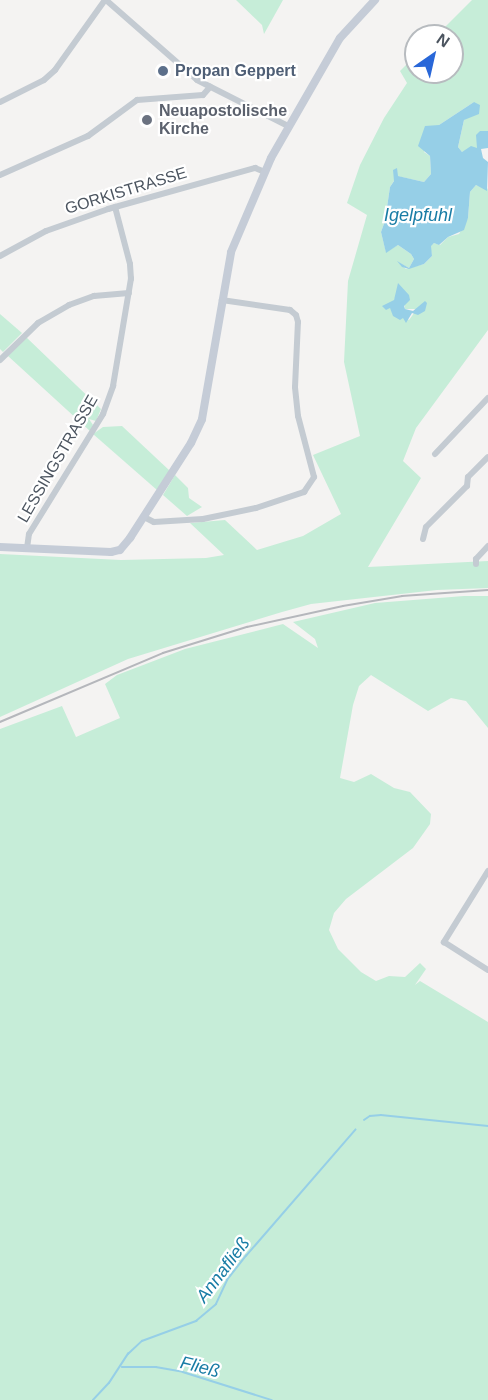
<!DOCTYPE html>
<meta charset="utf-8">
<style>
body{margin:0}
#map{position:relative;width:488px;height:1400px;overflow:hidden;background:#f4f3f2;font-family:Helvetica,sans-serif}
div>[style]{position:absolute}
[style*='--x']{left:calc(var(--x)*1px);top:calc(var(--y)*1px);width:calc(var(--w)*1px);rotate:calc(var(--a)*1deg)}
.green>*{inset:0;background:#c6edd8}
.water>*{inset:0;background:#96cfe7}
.stream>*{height:1.5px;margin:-0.75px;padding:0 0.75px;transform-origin:0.75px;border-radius:0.75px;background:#96cfe7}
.street>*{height:6px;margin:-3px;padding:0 3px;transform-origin:3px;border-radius:3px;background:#c4cbd2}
.secondary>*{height:8px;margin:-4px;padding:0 4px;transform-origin:4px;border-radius:4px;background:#c5ccd7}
.tram>*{height:1.5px;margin:-0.75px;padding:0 0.75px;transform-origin:0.75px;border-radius:0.75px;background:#b5b7bc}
.dots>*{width:16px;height:16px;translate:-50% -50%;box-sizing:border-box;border:3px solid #fff;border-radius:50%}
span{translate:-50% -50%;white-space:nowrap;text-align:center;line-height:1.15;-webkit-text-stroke:4.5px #fff;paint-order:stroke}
.service-label{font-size:16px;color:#4e5e75;font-weight:700}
.left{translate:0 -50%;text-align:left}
.worship-label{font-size:16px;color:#5b616d;font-weight:700}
.street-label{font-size:16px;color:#4b545f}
.water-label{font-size:18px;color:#187ca5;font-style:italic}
.north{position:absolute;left:404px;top:24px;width:60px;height:60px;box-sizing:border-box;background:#fff;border:2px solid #b7bbbf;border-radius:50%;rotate:34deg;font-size:16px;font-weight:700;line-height:24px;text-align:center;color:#4b545f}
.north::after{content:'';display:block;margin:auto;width:21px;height:27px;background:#2967d8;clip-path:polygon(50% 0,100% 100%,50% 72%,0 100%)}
</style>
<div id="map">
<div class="green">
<div style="clip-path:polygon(236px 0,283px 0,264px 34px,262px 25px)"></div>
<div style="clip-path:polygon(evenodd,472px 0,488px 0,488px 131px,480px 131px,477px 148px,462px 152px,458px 147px,464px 120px,474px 102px,439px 125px,424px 152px,430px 156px,431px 174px,424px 182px,397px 176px,390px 187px,385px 221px,381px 232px,386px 252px,398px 245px,411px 254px,414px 259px,409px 268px,398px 262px,406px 269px,424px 264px,432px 256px,430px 246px,434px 243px,440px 245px,448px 237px,459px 234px,468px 218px,470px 192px,476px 185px,487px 190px,488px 188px,488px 330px,416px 428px,403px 461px,421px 478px,368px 567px,488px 561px,488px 588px,437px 590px,311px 604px,282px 612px,128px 659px,0 717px,0 554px,121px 560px,206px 558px,224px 555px,190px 523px,225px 520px,257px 550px,303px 536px,341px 514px,313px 455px,360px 436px,344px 362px,348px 281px,367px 215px,347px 203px,360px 165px,384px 118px,407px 83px,400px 71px,416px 55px,416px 72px,452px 72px,452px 36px,436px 36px,472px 0,402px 289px,405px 309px,417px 309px,409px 320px,390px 308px,398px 292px,402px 289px)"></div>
<div style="clip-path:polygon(0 314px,22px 333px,3px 352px,0 349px)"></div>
<div style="clip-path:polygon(26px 337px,101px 409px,96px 421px,89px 419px,93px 425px,90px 431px,8px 356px)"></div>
<div style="clip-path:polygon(122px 426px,170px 471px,157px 490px,93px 434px,103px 427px)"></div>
<div style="clip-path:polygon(175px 475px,188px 488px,189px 498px,202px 507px,187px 516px,163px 495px)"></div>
<div style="clip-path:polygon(464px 596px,488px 596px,488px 728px,466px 701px,451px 698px,428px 711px,371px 675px,359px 686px,353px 705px,340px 778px,354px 782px,371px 774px,394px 788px,410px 792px,431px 814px,430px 824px,413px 848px,346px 899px,334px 913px,329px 930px,338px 949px,361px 972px,376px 981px,389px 976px,405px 977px,420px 963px,426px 969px,415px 985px,420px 981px,488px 1022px,488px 1400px,0 1400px,0 729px,62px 706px,76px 737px,120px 718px,105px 684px,117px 675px,185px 649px,283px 624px,318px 648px,315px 639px,293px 622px,375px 603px)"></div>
</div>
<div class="water">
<div style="clip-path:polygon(474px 102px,480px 105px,479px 114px,464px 120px,458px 147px,462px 152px,471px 146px,477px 148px,476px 135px,480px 131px,488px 131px,488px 148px,481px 149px,483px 158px,488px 162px,487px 191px,476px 185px,470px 192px,468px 218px,464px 230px,448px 237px,439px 245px,434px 243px,431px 246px,432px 256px,424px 264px,409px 269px,402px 267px,397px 261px,409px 268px,414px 259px,411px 254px,398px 245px,386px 253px,381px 232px,385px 221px,390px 187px,394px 181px,393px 170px,397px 168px,398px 176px,424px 182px,431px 174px,430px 156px,418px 146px,425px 126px,439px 125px)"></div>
<div style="clip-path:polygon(398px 283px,409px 295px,410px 300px,404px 306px,405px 309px,413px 311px,425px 301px,427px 303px,425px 311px,418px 315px,412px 313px,406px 323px,403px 318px,400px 320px,393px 316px,390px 308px,386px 310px,382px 306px,394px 300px)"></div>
</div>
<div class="stream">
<div style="--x:364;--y:1120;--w:7;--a:-34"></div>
<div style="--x:370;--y:1116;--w:11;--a:-5"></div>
<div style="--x:381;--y:1115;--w:108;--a:5.9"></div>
<div style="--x:122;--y:1367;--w:34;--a:0"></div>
<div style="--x:156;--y:1367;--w:27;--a:10"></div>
<div style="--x:183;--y:1372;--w:93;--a:17.5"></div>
<div style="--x:93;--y:1400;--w:23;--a:-47"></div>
<div style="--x:109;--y:1383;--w:35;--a:-57"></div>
<div style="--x:128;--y:1354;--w:19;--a:-43"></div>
<div style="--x:142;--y:1341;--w:58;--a:-20.3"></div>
<div style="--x:196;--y:1321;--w:26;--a:-40"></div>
<div style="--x:216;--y:1304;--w:26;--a:-65"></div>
<div style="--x:227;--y:1280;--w:31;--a:-52"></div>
<div style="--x:246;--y:1256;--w:167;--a:-49.1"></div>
</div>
<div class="street">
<div style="--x:106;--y:0;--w:121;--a:41.3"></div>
<div style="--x:197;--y:80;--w:102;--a:26.8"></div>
<div style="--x:0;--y:102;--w:49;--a:-26.6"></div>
<div style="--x:44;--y:80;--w:15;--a:-42"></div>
<div style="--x:55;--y:70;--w:86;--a:-54.5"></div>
<div style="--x:0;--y:175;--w:96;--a:-23.9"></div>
<div style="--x:88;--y:136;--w:61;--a:-36.3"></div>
<div style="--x:137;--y:100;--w:66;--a:-4.3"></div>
<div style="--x:203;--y:95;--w:11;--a:-49"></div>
<div style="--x:0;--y:256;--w:52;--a:-28.5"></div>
<div style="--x:46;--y:231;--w:66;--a:-19.5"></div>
<div style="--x:108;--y:209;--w:153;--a:-15.6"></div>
<div style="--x:255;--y:168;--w:11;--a:22"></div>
<div style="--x:0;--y:360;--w:53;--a:-44.2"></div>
<div style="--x:38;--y:323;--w:36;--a:-30"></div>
<div style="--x:69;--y:305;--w:27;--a:-20"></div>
<div style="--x:94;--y:296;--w:35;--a:-5"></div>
<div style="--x:435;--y:454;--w:77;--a:-46.6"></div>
<div style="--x:144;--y:517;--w:11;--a:27"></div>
<div style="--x:154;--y:522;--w:49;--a:-3.5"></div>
<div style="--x:203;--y:519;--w:54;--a:-11.7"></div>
<div style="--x:256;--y:508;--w:51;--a:-18.4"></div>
<div style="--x:304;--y:492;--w:18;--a:-56"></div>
<div style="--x:314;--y:477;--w:63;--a:-104.7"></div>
<div style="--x:298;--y:416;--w:29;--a:-96"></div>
<div style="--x:295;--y:387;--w:65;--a:-87.4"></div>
<div style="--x:298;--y:322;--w:7;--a:-106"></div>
<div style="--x:296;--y:315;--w:8;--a:-140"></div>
<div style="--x:290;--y:310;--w:69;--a:-171.6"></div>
<div style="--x:423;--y:539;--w:12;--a:-76"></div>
<div style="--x:426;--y:527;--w:58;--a:-45"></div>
<div style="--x:467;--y:486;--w:9;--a:-84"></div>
<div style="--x:468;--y:477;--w:28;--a:-45"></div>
<div style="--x:27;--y:548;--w:14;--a:-82"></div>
<div style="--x:29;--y:534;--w:141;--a:-58.3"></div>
<div style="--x:103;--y:414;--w:30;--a:-70"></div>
<div style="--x:113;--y:386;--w:109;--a:-80.5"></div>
<div style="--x:131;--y:279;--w:15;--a:-94"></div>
<div style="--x:130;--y:264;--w:59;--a:-104.7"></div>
<div style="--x:476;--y:564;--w:5;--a:-90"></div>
<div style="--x:476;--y:559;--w:18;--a:-47"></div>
<div style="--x:488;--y:871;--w:84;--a:121.8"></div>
<div style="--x:444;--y:942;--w:52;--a:32.5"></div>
</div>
<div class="secondary">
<div style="--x:0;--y:547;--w:111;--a:2.6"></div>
<div style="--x:111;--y:552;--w:9;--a:-13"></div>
<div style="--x:120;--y:550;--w:16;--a:-50"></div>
<div style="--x:130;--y:538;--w:113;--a:-57.3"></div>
<div style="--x:191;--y:443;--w:26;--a:-65"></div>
<div style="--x:202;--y:419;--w:169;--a:-80.1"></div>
<div style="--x:231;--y:252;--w:102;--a:-66.9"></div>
<div style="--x:271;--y:158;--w:138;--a:-60.1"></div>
<div style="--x:340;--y:38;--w:52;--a:-47.4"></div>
</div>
<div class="tram">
<div style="--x:0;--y:722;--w:177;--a:-22.9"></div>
<div style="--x:163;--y:653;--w:88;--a:-17.2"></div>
<div style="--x:247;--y:627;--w:98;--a:-12.3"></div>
<div style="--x:343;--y:606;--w:60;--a:-9.6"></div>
<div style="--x:402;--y:596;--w:86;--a:-4"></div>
</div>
<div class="dots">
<div style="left:163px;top:71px;background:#5c6f8a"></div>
<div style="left:147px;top:120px;background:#6b7280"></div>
</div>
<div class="service-label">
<span class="left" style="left:175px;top:71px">Propan Geppert</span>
</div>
<div class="worship-label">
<span class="left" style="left:159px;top:120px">Neuapostolische<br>Kirche</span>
</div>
<div class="street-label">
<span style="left:126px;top:191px;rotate:-17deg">GORKISTRASSE</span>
<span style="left:58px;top:459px;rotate:-60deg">LESSINGSTRASSE</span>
</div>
<div class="water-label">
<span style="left:418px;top:215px">Igelpfuhl</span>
<span style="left:223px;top:1270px;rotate:-53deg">Annafließ</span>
<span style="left:200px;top:1367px;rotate:14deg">Fließ</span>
</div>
<div class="north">N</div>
</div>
